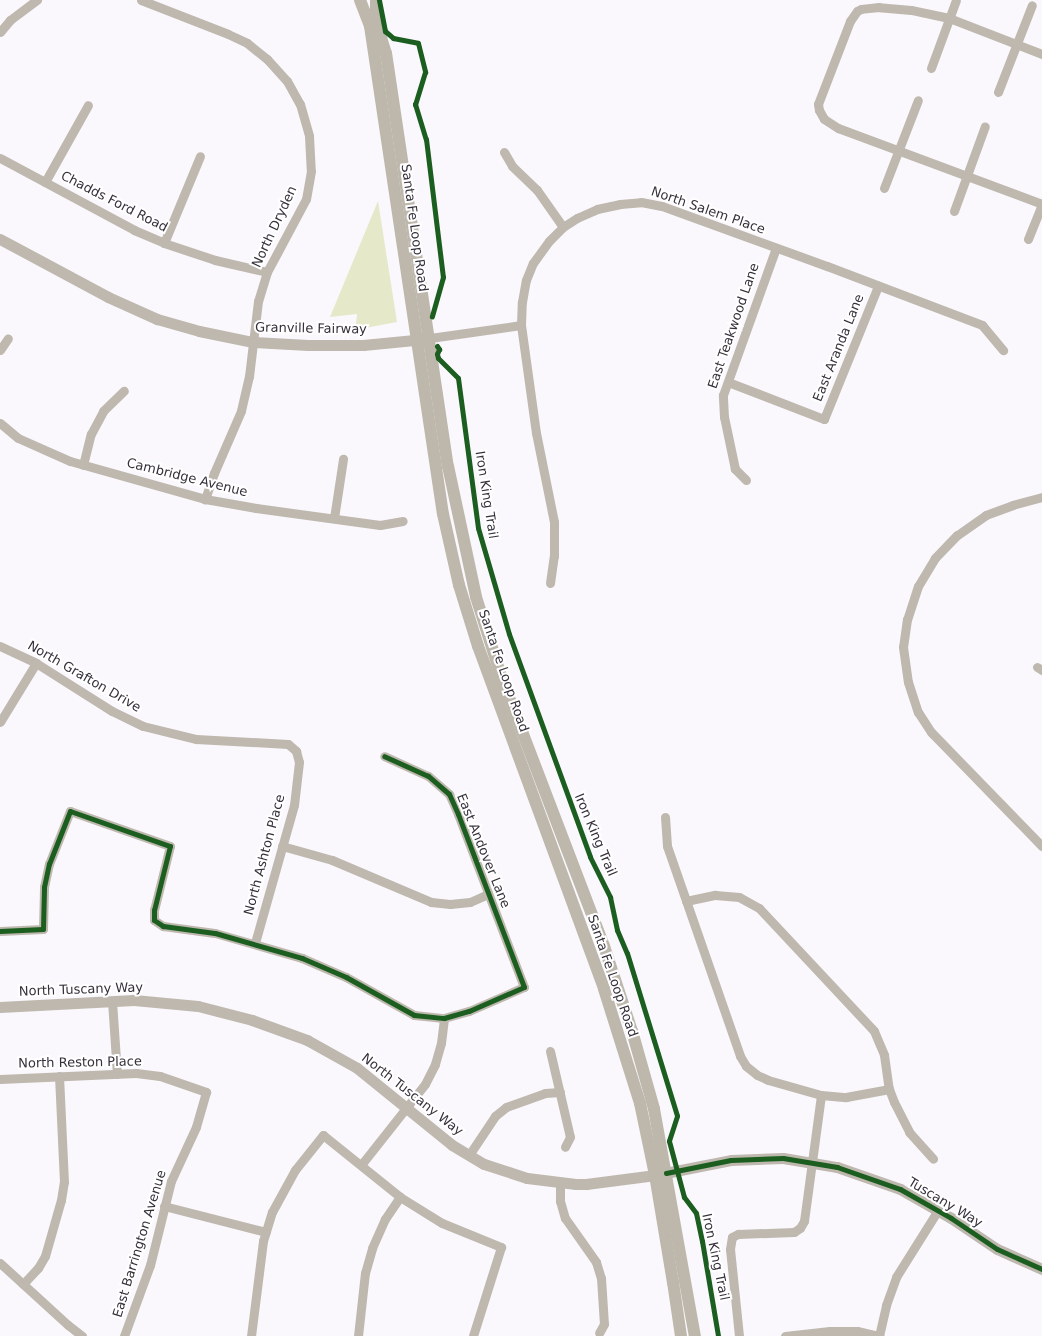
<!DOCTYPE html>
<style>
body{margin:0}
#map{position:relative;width:1042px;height:1336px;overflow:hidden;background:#faf8fc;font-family:"DejaVu Sans",sans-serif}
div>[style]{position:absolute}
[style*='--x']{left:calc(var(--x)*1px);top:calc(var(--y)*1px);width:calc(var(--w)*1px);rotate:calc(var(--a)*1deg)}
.green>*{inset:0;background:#e5e9ca}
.minor>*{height:9px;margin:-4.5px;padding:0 4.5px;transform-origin:4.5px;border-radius:4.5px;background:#beb8af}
.tertiary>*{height:11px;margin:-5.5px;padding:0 5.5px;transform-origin:5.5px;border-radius:5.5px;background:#beb8af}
.secondary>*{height:12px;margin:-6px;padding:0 6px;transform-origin:6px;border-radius:6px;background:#bdb7ac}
.cycleway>*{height:5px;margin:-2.5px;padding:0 2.5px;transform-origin:2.5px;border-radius:2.5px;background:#1b5e20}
span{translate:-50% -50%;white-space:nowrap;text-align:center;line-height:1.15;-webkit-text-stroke:4px #fff;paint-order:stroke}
.street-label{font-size:13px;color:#36303b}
</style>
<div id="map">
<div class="green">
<div style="clip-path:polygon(378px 201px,397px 322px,360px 329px,355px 333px,357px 314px,330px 317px)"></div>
</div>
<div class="minor">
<div style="--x:141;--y:0;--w:93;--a:21.3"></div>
<div style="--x:228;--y:34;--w:21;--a:25"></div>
<div style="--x:247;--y:43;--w:26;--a:39"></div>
<div style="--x:267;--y:59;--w:30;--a:48"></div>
<div style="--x:287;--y:81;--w:26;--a:61"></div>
<div style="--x:300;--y:104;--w:33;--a:74"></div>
<div style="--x:309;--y:136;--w:35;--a:87"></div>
<div style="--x:311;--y:171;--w:28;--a:100"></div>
<div style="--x:306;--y:199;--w:83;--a:118.1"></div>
<div style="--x:267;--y:272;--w:30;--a:107"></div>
<div style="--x:258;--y:301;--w:76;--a:96.8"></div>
<div style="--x:249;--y:376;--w:36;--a:103"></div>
<div style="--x:241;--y:411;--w:68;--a:113.5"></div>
<div style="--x:214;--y:473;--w:28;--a:109"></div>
<div style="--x:0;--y:32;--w:16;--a:-50"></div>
<div style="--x:10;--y:20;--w:34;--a:-37"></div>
<div style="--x:1042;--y:54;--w:100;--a:-158.8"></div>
<div style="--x:949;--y:18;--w:39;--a:-168"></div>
<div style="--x:911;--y:10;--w:32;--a:-175"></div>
<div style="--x:879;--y:7;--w:18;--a:174"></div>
<div style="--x:861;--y:9;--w:4;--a:153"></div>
<div style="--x:857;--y:11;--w:12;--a:125"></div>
<div style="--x:850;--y:21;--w:89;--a:111.1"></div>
<div style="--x:818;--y:104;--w:6;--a:81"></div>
<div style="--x:819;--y:110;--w:10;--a:61"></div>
<div style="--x:824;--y:119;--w:17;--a:33"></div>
<div style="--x:838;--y:128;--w:218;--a:20.4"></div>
<div style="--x:931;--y:68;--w:72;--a:-69.8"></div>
<div style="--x:998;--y:92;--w:93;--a:-68.7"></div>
<div style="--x:504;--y:152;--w:16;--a:60"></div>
<div style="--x:512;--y:166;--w:35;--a:44"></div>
<div style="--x:537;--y:190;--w:45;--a:54.9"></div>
<div style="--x:0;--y:158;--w:152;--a:28.2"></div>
<div style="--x:134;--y:230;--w:33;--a:23"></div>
<div style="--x:164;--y:243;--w:54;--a:18.4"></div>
<div style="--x:215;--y:260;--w:53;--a:13"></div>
<div style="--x:45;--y:182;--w:88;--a:-60.8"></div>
<div style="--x:884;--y:188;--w:94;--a:-68.9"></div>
<div style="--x:954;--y:211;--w:90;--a:-70"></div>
<div style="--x:1028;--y:239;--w:38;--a:-68"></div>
<div style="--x:164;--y:243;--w:94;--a:-67.5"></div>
<div style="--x:430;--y:338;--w:92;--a:-8.1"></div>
<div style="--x:0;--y:350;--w:14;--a:-56"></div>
<div style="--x:728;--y:382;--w:103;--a:21.1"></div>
<div style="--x:824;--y:419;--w:144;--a:-67.9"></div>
<div style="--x:0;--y:423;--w:23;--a:40"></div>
<div style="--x:18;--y:438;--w:57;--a:23.9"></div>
<div style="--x:70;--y:461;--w:140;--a:15.7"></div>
<div style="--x:205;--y:499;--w:52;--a:10"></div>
<div style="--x:256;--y:508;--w:125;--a:7.8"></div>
<div style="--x:380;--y:525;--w:23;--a:-10"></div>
<div style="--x:83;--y:465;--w:32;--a:-76"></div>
<div style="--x:91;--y:434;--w:26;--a:-62"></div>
<div style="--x:103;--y:411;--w:29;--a:-44"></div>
<div style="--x:746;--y:480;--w:16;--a:-135"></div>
<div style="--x:735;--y:469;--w:53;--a:-101.9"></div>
<div style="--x:724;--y:417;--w:22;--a:-93"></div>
<div style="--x:723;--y:395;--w:156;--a:-70.2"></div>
<div style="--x:1042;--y:497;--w:30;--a:165"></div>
<div style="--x:1013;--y:505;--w:29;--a:160"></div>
<div style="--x:986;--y:515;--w:35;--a:145"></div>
<div style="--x:957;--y:535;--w:32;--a:134"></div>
<div style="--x:935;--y:558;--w:33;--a:121"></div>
<div style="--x:918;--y:586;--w:35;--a:108"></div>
<div style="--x:907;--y:619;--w:28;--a:98"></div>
<div style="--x:903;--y:647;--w:35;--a:82"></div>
<div style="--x:908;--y:682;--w:32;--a:72"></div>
<div style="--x:918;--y:712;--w:24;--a:57"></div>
<div style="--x:931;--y:732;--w:159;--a:45.8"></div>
<div style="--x:334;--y:518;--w:60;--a:-81.3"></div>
<div style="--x:550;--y:583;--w:27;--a:-82"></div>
<div style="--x:554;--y:556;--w:34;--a:-90"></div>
<div style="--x:554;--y:522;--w:91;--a:-101.4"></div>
<div style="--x:536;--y:433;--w:109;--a:-97.9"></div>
<div style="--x:521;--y:325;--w:23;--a:-88"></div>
<div style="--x:522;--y:302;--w:22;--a:-80"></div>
<div style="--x:526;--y:280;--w:18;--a:-68"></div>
<div style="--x:533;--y:263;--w:27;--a:-54"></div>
<div style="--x:549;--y:241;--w:20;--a:-45"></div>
<div style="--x:563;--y:227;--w:17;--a:-33"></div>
<div style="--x:577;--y:218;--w:22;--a:-24"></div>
<div style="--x:597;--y:209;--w:24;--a:-12"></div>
<div style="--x:620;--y:204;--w:21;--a:-5"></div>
<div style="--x:641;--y:202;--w:21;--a:11"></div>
<div style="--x:662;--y:206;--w:176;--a:20"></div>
<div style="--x:827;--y:266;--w:166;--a:20.8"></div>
<div style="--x:982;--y:325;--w:33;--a:50"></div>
<div style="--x:0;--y:646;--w:40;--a:25"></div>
<div style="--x:36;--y:663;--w:90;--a:32.3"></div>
<div style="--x:112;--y:711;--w:34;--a:26"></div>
<div style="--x:143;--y:726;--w:55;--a:13.8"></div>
<div style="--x:196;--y:739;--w:92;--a:3.1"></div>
<div style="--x:288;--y:744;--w:11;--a:41"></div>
<div style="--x:296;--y:751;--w:11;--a:75"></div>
<div style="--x:299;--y:762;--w:43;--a:96.6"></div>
<div style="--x:294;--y:805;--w:143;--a:105.8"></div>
<div style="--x:1037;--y:667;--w:6;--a:31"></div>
<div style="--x:0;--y:722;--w:69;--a:-58.6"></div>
<div style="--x:665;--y:817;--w:29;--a:86"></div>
<div style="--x:667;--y:846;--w:222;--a:70.8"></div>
<div style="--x:740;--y:1056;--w:12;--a:59"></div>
<div style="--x:746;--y:1066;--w:14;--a:39"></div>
<div style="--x:757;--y:1075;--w:12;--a:24"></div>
<div style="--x:768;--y:1080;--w:55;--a:15.8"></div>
<div style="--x:821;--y:1095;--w:25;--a:5"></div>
<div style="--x:846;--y:1097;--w:44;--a:-10.5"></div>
<div style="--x:282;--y:846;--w:52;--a:15.6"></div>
<div style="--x:332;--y:860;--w:108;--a:23"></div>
<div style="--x:431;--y:902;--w:19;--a:6"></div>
<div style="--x:450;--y:904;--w:20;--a:-6"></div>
<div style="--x:470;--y:902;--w:20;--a:-24"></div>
<div style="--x:686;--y:901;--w:30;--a:-12"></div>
<div style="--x:715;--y:895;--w:24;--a:5"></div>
<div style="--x:739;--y:897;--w:23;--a:29"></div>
<div style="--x:759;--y:908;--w:168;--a:46.9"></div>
<div style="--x:874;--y:1031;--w:26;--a:67"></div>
<div style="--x:884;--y:1055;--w:34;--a:82"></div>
<div style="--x:889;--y:1089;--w:14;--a:69"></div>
<div style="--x:894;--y:1102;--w:34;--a:63"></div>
<div style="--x:909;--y:1132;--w:36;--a:48"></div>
<div style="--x:0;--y:931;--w:43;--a:-2.7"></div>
<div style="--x:43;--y:929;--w:42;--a:-88.6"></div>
<div style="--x:44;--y:887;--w:24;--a:-78"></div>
<div style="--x:49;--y:864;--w:57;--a:-68.4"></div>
<div style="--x:70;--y:811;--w:106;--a:19.3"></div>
<div style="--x:170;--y:846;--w:66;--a:104"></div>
<div style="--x:154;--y:910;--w:10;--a:90"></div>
<div style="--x:154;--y:920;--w:11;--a:34"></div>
<div style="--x:163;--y:926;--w:52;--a:7.7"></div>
<div style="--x:215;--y:933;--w:91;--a:16"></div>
<div style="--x:302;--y:958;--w:48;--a:23.4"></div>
<div style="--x:346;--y:977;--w:78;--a:29.2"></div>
<div style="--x:414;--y:1015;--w:30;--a:6"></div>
<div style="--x:444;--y:1018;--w:26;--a:-16"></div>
<div style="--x:469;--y:1011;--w:60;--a:-23.6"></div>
<div style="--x:524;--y:987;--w:185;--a:-110.9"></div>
<div style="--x:458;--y:814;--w:22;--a:-114"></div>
<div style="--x:449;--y:794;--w:28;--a:-139"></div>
<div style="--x:428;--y:776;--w:48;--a:-155.6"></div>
<div style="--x:112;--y:1001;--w:73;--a:86.1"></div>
<div style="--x:550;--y:1051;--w:88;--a:76.9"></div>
<div style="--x:570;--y:1137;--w:11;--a:117"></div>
<div style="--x:0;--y:1079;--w:136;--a:-2.5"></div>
<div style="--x:136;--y:1073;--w:24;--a:7"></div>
<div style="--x:160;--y:1076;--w:49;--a:19.2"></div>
<div style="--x:206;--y:1092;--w:36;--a:106"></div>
<div style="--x:196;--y:1127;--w:60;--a:114.8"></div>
<div style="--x:171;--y:1181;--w:87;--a:104"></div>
<div style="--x:150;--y:1265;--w:76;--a:110.1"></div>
<div style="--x:469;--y:1155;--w:47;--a:-56.3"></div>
<div style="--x:495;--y:1116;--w:14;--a:-39"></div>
<div style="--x:506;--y:1107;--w:41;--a:-19.7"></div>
<div style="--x:545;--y:1093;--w:15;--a:-4"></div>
<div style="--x:361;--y:1165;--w:103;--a:-51.7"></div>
<div style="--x:425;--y:1084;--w:22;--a:-63"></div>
<div style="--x:435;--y:1064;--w:22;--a:-74"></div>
<div style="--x:441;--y:1043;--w:25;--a:-83"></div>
<div style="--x:560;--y:1182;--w:19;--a:90"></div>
<div style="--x:560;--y:1201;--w:18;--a:74"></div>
<div style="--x:565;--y:1218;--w:54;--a:54.8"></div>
<div style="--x:596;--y:1262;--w:17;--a:73"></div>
<div style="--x:601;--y:1278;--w:46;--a:86.3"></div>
<div style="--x:604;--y:1324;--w:10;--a:119"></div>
<div style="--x:164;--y:1206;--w:105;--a:14.3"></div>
<div style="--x:0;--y:1263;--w:92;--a:42.4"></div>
<div style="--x:68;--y:1325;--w:18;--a:38"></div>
<div style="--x:23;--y:1284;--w:22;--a:-47"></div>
<div style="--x:38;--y:1268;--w:14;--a:-60"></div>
<div style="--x:45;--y:1256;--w:58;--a:-74.1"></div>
<div style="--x:61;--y:1200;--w:18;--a:-81"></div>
<div style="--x:64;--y:1182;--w:106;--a:-92.7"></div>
<div style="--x:251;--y:1336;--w:96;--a:-82.8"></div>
<div style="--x:263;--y:1241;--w:30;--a:-73"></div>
<div style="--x:272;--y:1212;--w:48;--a:-61.3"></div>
<div style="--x:295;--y:1170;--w:45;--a:-51.3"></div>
<div style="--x:323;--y:1135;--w:99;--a:38.8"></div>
<div style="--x:400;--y:1197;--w:49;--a:31.8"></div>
<div style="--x:442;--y:1223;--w:64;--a:22.1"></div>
<div style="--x:501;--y:1247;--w:93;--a:107.5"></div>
<div style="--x:358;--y:1336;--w:63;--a:-83.7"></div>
<div style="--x:365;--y:1273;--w:26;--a:-74"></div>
<div style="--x:372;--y:1248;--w:32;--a:-66"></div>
<div style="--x:385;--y:1219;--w:27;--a:-56"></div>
<div style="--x:739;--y:1336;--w:87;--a:-95.9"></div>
<div style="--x:730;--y:1249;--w:12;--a:-81"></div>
<div style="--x:732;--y:1237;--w:7;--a:-27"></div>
<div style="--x:738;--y:1234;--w:56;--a:-2"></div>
<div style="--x:794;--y:1232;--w:7;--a:-34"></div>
<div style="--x:800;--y:1228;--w:8;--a:-60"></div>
<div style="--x:804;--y:1221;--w:127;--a:-82.3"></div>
<div style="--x:785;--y:1336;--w:45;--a:-6.3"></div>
<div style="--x:830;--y:1331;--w:27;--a:0"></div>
<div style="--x:857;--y:1331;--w:23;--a:13"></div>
<div style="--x:879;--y:1336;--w:32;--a:-77"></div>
<div style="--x:886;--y:1305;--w:30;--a:-70"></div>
<div style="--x:896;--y:1277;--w:79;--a:-57.9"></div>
</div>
<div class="tertiary">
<div style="--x:0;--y:239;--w:123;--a:28.2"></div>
<div style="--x:108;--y:297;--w:54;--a:24.2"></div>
<div style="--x:157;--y:319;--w:44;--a:15.9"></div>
<div style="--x:199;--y:331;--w:54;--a:11.7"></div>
<div style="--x:252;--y:342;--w:56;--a:3.1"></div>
<div style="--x:308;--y:345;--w:55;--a:0"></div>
<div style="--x:363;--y:345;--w:62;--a:-5.5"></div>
<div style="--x:0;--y:1007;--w:134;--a:-3"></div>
<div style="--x:134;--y:1000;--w:64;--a:5.4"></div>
<div style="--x:198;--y:1006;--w:56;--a:14.5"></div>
<div style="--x:252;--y:1020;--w:59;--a:20"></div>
<div style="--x:307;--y:1040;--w:57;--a:29.2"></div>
<div style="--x:357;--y:1068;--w:122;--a:39"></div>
<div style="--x:452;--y:1145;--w:37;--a:31"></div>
<div style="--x:484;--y:1164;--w:45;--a:18"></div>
<div style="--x:527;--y:1178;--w:49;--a:7"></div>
<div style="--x:576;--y:1184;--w:10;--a:0"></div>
<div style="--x:586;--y:1184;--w:70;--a:-7.4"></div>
<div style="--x:655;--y:1175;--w:77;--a:-11.2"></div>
<div style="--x:731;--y:1160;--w:52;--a:-2.2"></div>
<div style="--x:783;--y:1158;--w:55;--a:9.5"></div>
<div style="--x:837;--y:1167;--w:67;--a:19.2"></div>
<div style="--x:900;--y:1189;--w:59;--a:29.6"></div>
<div style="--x:951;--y:1218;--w:55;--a:34"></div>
<div style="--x:997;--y:1249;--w:49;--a:24"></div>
</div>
<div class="secondary">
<div style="--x:360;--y:0;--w:28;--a:69"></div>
<div style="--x:370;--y:26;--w:493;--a:81.5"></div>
<div style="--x:443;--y:514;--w:73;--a:77.3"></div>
<div style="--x:459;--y:585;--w:64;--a:72.7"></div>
<div style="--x:478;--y:646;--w:365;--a:69.8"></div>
<div style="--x:604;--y:989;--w:120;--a:72.5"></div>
<div style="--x:640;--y:1103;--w:74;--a:78.2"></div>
<div style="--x:655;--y:1175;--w:109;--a:80.5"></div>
<div style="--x:673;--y:1282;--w:55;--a:81.6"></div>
<div style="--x:376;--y:0;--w:21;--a:90"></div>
<div style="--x:376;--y:21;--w:34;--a:73"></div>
<div style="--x:386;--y:53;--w:418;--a:81.5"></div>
<div style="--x:448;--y:466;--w:134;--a:77.9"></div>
<div style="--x:476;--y:597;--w:86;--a:72.4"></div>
<div style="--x:502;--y:679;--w:286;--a:69.1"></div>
<div style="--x:604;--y:946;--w:89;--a:71.8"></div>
<div style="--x:632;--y:1031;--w:81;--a:74.2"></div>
<div style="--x:654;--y:1109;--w:231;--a:79.8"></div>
</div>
<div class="cycleway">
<div style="--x:379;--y:0;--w:32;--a:79"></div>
<div style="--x:385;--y:31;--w:11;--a:41"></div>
<div style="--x:393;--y:38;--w:25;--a:11"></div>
<div style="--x:418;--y:43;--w:30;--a:76"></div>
<div style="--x:425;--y:72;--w:34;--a:107"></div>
<div style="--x:415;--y:104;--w:37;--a:73"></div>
<div style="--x:426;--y:139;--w:139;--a:83"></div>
<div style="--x:443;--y:277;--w:41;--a:105.8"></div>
<div style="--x:437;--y:346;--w:4;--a:56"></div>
<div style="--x:439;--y:349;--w:5;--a:112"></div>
<div style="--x:437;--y:354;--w:4;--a:76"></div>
<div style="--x:438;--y:358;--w:28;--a:45"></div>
<div style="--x:458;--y:378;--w:151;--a:82.4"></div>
<div style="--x:478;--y:528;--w:110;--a:73.7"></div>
<div style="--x:509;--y:634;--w:237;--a:70"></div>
<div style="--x:590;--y:857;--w:45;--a:63.4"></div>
<div style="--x:610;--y:897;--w:34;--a:78"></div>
<div style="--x:617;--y:930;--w:25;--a:67"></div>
<div style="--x:627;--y:953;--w:170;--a:72.9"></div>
<div style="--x:677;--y:1116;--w:26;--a:108"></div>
<div style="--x:669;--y:1141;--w:58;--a:75"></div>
<div style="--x:684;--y:1197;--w:20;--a:53"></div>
<div style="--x:696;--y:1213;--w:29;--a:78"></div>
<div style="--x:702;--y:1241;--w:96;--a:80.4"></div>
<div style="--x:0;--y:931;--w:43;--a:-2.7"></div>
<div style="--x:43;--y:929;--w:42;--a:-88.6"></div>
<div style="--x:44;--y:887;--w:24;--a:-78"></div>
<div style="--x:49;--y:864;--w:57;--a:-68.4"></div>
<div style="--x:70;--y:811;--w:106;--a:19.3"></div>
<div style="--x:170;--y:846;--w:66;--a:104"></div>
<div style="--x:154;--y:910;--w:10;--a:90"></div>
<div style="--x:154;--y:920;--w:11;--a:34"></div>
<div style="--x:163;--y:926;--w:52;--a:7.7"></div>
<div style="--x:215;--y:933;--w:91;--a:16"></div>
<div style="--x:302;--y:958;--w:48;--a:23.4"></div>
<div style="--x:346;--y:977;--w:78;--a:29.2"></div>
<div style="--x:414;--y:1015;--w:30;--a:6"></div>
<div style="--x:444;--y:1018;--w:26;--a:-16"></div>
<div style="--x:469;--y:1011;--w:60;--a:-23.6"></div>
<div style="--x:524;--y:987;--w:185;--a:-110.9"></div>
<div style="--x:458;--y:814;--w:22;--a:-114"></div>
<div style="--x:449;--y:794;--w:28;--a:-139"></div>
<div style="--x:428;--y:776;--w:48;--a:-155.6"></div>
<div style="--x:666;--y:1173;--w:66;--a:-11.3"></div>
<div style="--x:731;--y:1160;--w:52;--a:-2.2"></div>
<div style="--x:783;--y:1158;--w:55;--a:9.5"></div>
<div style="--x:837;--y:1167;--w:67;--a:19.2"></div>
<div style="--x:900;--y:1189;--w:59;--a:29.6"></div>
<div style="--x:951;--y:1218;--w:55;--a:34"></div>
<div style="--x:997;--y:1249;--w:49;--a:24"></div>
</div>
<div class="street-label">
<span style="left:114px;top:202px;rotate:27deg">Chadds Ford Road</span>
<span style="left:708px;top:211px;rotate:19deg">North Salem Place</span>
<span style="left:275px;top:227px;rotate:-65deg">North Dryden</span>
<span style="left:414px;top:228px;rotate:82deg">Santa Fe Loop Road</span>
<span style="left:734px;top:326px;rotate:-71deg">East Teakwood Lane</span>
<span style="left:311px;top:329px;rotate:1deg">Granville Fairway</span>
<span style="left:839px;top:348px;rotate:-68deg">East Aranda Lane</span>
<span style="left:187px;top:478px;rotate:14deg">Cambridge Avenue</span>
<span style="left:486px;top:495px;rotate:81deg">Iron King Trail</span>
<span style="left:503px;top:671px;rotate:71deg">Santa Fe Loop Road</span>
<span style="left:84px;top:677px;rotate:30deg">North Grafton Drive</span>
<span style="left:595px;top:835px;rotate:67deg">Iron King Trail</span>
<span style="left:483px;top:851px;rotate:68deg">East Andover Lane</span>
<span style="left:265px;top:855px;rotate:-75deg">North Ashton Place</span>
<span style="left:612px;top:976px;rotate:71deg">Santa Fe Loop Road</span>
<span style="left:81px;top:990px;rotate:-2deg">North Tuscany Way</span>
<span style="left:80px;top:1063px;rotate:-1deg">North Reston Place</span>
<span style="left:412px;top:1095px;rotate:38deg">North Tuscany Way</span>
<span style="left:945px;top:1203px;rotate:31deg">Tuscany Way</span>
<span style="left:140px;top:1244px;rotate:-73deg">East Barrington Avenue</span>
<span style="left:715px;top:1257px;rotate:78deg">Iron King Trail</span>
</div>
</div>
